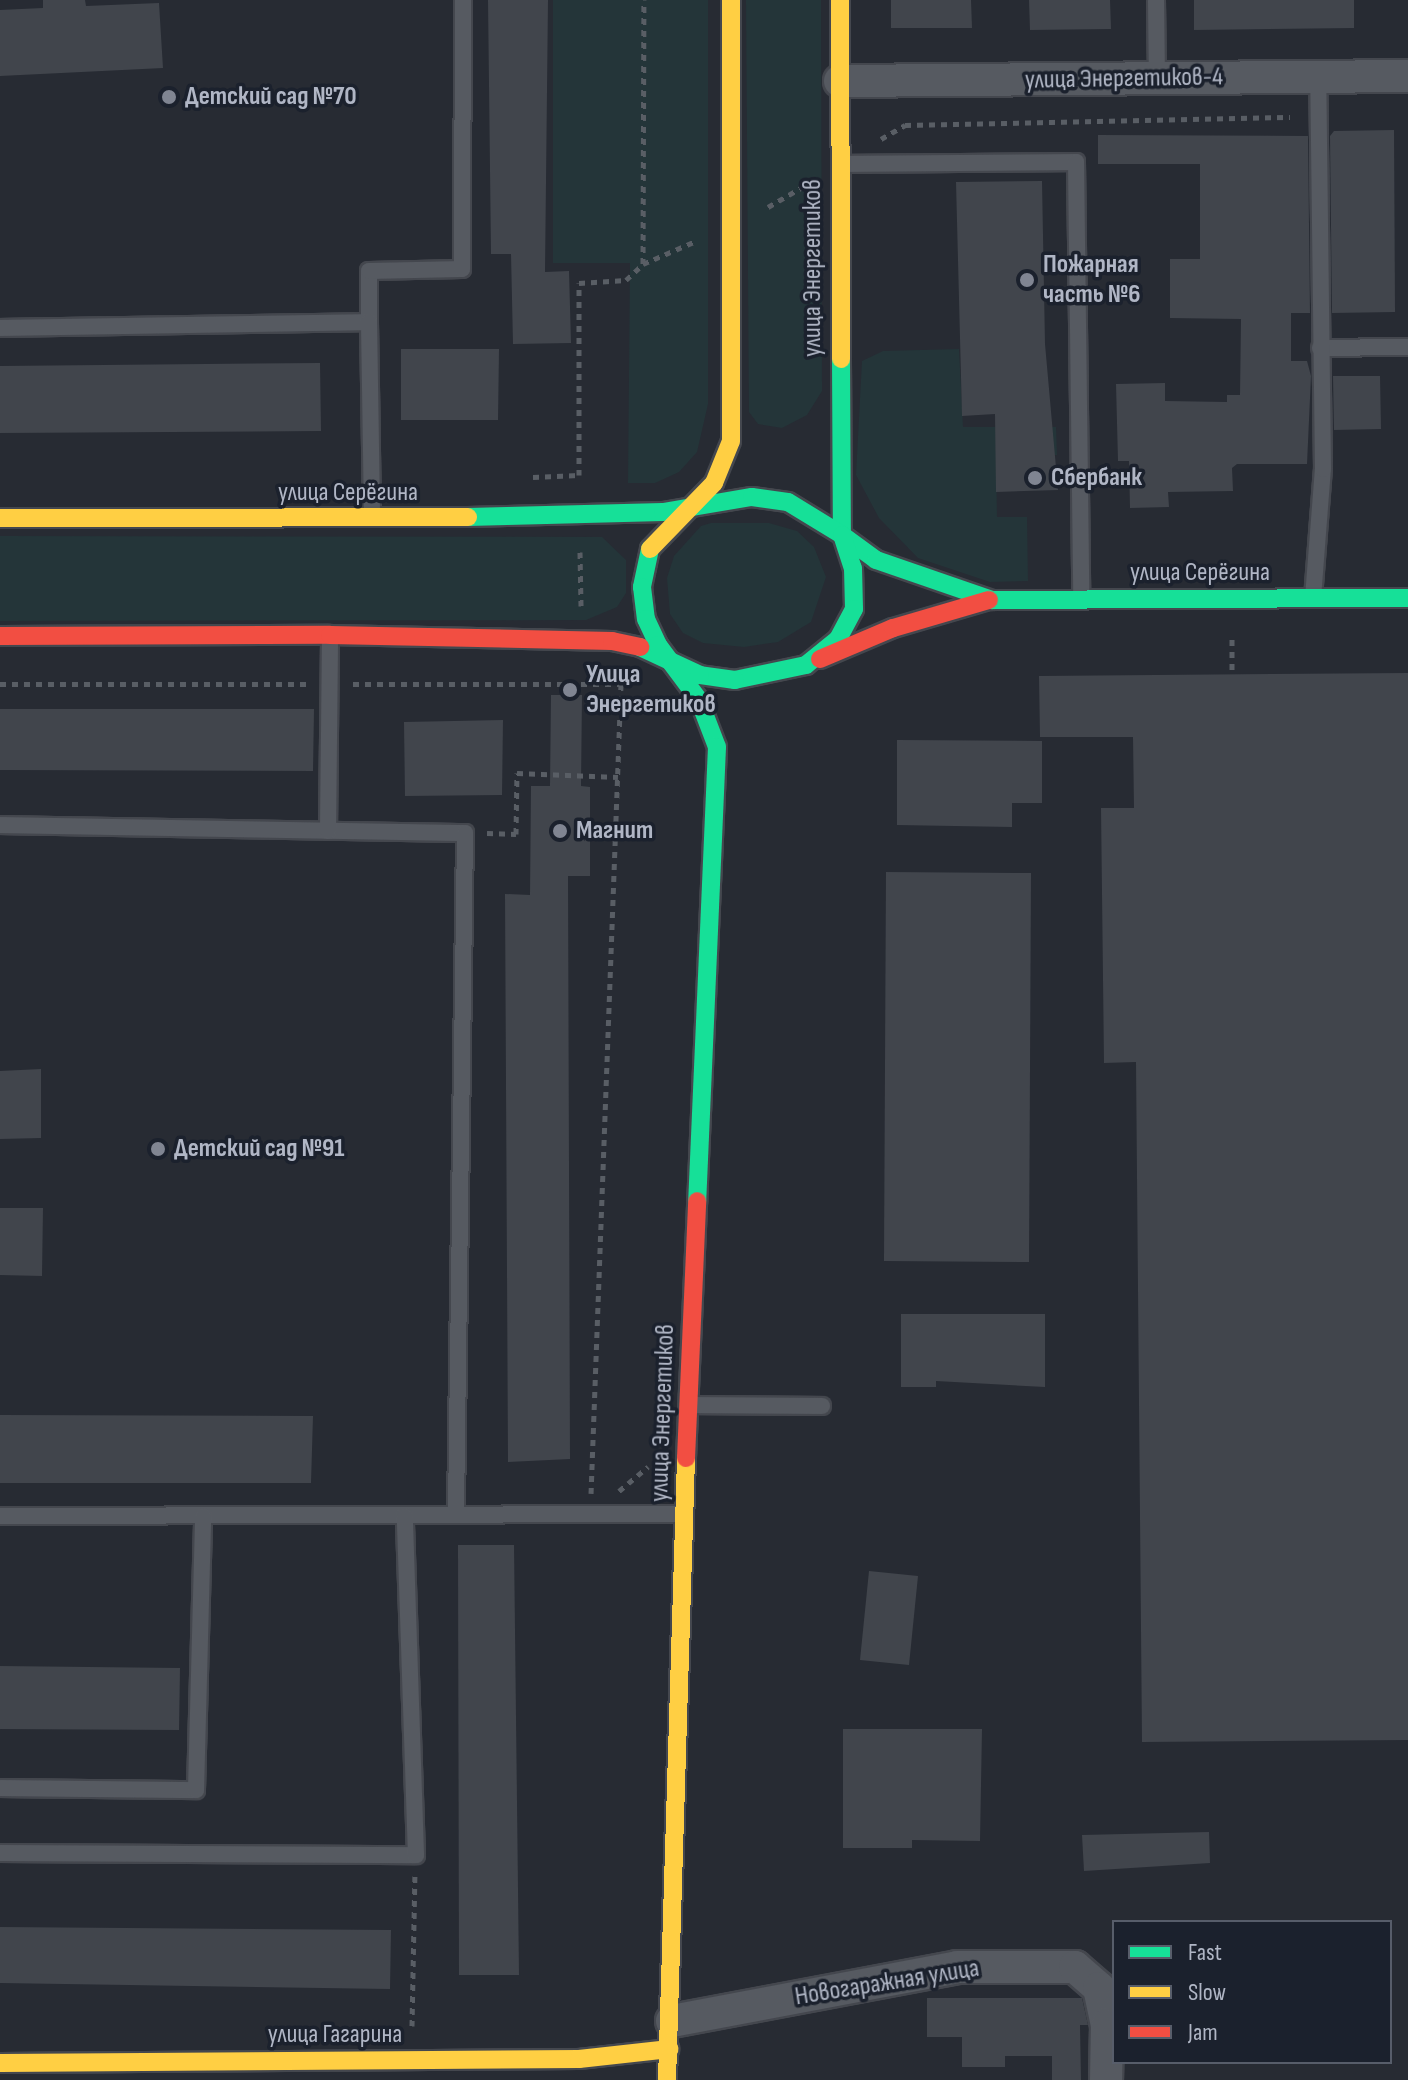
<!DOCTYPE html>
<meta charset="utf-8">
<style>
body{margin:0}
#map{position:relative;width:1408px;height:2080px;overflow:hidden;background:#272b33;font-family:"Sofia Sans Condensed",sans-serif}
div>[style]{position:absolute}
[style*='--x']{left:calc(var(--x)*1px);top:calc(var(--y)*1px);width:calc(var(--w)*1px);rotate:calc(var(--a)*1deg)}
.green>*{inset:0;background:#243539}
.building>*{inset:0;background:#41454c}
.path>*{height:5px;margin-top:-2.5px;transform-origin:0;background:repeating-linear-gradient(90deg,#595e65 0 6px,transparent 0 12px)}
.roads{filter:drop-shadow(2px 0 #44474e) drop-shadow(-2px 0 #44474e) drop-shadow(0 2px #44474e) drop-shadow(0 -2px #44474e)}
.lane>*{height:16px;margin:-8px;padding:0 8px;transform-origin:8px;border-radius:8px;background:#565a61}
.street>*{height:32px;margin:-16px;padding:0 16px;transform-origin:16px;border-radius:16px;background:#565a61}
.fast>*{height:18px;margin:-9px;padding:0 9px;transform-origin:9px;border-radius:9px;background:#16e098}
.slow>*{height:18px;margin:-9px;padding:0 9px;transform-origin:9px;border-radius:9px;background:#ffcf43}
.jam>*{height:18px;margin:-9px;padding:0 9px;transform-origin:9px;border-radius:9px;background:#f24e42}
.dots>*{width:22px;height:22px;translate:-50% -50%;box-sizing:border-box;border:4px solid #1b212d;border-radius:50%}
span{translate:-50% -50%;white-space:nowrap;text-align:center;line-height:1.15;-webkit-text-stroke:7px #1b212d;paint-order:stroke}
.street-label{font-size:26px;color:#b0b6c5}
.poi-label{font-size:26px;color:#b0b6c5;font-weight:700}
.left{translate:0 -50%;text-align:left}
.legend{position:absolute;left:1112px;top:1920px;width:280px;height:144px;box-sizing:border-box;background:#1b212d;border:2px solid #575d6a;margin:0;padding:10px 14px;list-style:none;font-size:24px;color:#b0b6c5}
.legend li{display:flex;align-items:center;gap:16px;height:40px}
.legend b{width:40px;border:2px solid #575d6a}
</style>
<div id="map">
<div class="green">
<div style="clip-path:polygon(553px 0,708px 0,708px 404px,697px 452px,679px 472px,655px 483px,628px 483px,630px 263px,553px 263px)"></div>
<div style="clip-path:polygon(746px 0,821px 0,822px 391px,807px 415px,782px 428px,758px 424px,749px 412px)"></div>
<div style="clip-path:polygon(959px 349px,963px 427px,1056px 427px,1057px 455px,996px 457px,997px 517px,1027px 517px,1028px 581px,990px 582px,918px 558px,879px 518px,856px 475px,862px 361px,883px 351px)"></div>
<div style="clip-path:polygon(711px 523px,769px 523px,797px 531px,814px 547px,826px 577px,811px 622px,778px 642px,744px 647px,703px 643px,683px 633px,670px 614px,667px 578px,674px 556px,701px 526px)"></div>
<div style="clip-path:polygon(0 536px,602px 537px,626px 560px,626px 593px,617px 607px,586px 620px,0 621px)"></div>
</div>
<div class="building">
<div style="clip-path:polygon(43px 0,85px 0,86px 6px,159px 3px,163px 68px,0 76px,0 10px,43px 8px)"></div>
<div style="clip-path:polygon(488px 0,548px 0,545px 272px,569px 271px,571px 343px,513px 344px,511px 254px,491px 254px)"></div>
<div style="clip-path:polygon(891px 0,971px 0,972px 28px,891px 28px)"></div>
<div style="clip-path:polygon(1029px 0,1110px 0,1111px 29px,1030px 30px)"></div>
<div style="clip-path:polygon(1194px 0,1354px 0,1354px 28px,1194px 30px)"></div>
<div style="clip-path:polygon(1394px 130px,1395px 312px,1332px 313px,1330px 136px,1334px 131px)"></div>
<div style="clip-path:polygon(1098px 135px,1308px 136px,1310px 313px,1291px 313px,1291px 361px,1307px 361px,1311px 376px,1307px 464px,1237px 464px,1232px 468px,1233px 491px,1168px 492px,1169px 507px,1130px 508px,1129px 461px,1118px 461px,1116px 384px,1165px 383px,1165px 401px,1227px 402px,1227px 395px,1240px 395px,1241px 319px,1170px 318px,1170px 259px,1200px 259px,1200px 164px,1098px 164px)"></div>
<div style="clip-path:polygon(1042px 181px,1045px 344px,1058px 490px,996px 492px,995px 414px,962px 416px,956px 182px)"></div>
<div style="clip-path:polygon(401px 349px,499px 349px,498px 420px,401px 420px)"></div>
<div style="clip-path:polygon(320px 363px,321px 431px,0 433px,0 366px)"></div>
<div style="clip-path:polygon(1333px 376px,1380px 376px,1381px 429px,1334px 430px)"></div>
<div style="clip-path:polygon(1408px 673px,1408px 1740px,1142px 1742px,1136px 1062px,1104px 1063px,1101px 808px,1134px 808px,1133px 737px,1040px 737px,1039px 676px)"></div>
<div style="clip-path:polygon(551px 695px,582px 695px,581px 786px,590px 787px,590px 876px,568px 876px,570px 1459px,508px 1462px,505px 894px,530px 895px,531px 786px,550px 786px)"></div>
<div style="clip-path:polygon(0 709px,314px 709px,313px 771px,0 770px)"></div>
<div style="clip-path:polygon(503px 720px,502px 795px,405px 796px,404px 722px)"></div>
<div style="clip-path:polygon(897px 740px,1042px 741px,1042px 803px,1012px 803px,1012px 827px,897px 825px)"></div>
<div style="clip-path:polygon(886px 872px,1031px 873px,1029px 1262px,884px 1261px)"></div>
<div style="clip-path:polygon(41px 1069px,41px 1138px,0 1139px,0 1071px)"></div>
<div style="clip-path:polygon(0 1208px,43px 1208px,42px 1276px,0 1275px)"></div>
<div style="clip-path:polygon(901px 1314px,1045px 1314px,1045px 1387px,936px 1381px,936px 1387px,901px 1387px)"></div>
<div style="clip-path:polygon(0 1415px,313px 1416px,311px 1483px,0 1483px)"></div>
<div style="clip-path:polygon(458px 1545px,514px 1545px,519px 1975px,459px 1975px)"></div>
<div style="clip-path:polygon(869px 1571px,918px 1576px,909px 1665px,860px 1660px)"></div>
<div style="clip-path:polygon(0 1666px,180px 1668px,179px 1730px,0 1729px)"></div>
<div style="clip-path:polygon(843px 1729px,982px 1729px,980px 1841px,912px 1840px,912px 1848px,843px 1848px)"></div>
<div style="clip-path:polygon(1209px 1832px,1210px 1863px,1084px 1871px,1082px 1835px)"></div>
<div style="clip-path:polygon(0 1927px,391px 1930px,390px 1989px,0 1983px)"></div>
<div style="clip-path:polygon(927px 1998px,1082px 1998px,1088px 2025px,1080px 2025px,1081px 2080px,1052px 2080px,1052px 2056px,1005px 2056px,1005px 2067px,962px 2067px,962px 2037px,927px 2037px)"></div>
</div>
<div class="path">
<div style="--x:881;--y:139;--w:28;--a:-30"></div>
<div style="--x:905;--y:125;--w:385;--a:-1.2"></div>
<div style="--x:768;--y:207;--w:42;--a:-30.3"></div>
<div style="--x:643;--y:264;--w:264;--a:-89.8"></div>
<div style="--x:533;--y:477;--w:46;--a:-2.5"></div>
<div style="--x:579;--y:475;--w:192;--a:-90"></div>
<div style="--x:579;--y:283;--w:47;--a:-3.7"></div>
<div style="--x:626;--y:280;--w:23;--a:-43"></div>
<div style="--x:643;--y:264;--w:58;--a:-23.5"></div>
<div style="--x:580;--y:552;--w:54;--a:88.9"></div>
<div style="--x:1232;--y:639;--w:32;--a:90"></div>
<div style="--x:0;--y:684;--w:307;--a:0"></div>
<div style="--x:353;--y:684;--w:268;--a:0"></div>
<div style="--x:621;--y:684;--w:810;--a:92.12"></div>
<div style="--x:487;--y:833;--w:29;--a:2"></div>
<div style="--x:516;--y:834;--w:61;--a:-89.1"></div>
<div style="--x:517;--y:773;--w:101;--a:2.3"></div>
<div style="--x:619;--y:1491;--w:38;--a:-40"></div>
<div style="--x:412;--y:2026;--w:150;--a:-88.9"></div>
</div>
<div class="roads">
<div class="lane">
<div style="--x:1156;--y:0;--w:78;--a:89.3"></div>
<div style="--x:843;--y:164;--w:233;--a:-0.5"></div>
<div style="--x:1076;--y:162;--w:436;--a:89.3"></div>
<div style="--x:369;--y:322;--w:51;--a:-90"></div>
<div style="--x:369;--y:271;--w:93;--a:-1.2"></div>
<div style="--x:462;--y:269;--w:269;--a:-89.8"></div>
<div style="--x:0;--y:328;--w:369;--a:-0.9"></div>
<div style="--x:369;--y:322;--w:194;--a:89.1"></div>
<div style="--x:1320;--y:348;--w:88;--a:-0.7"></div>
<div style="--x:1313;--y:598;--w:129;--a:-85.6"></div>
<div style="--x:1323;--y:469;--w:392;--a:-90.7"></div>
<div style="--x:0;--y:825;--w:465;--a:1"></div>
<div style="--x:465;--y:833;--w:682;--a:90.76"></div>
<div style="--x:328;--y:831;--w:194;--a:-89.4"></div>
<div style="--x:690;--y:1405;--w:132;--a:0.4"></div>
<div style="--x:0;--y:1516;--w:683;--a:-0.17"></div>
<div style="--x:0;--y:1788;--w:196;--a:0.6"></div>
<div style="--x:196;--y:1790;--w:274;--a:-88.5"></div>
<div style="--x:0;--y:1853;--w:416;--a:0.3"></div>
<div style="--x:416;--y:1855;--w:339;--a:-91.9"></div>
</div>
<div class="street">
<div style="--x:840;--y:81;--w:568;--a:-0.5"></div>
<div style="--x:672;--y:2021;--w:290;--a:-10.7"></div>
<div style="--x:957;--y:1967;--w:118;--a:0"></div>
<div style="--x:1075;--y:1967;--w:32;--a:41"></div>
<div style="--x:1099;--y:1988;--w:38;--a:78"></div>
<div style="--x:1107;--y:2025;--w:55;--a:91"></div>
</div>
<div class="fast">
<div style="--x:841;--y:359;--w:176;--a:89.7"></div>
<div style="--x:842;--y:535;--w:42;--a:36.3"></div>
<div style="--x:876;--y:560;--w:123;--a:19"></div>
<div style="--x:992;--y:600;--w:416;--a:-0.3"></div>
<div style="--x:468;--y:517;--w:195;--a:-1.5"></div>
<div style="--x:663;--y:512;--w:90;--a:-9.6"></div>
<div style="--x:752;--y:497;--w:36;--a:8"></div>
<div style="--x:788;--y:502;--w:63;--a:31.4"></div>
<div style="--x:842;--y:535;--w:35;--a:72"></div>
<div style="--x:853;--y:568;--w:41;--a:88.6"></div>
<div style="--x:854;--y:609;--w:34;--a:118"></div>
<div style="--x:838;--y:639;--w:41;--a:140.9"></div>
<div style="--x:806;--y:665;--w:73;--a:168.1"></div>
<div style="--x:735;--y:680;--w:35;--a:-172"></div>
<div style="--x:700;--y:675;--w:66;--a:-155"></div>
<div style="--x:650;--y:549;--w:39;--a:102"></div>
<div style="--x:642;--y:587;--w:32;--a:83"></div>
<div style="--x:646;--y:619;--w:29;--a:65"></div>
<div style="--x:658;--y:645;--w:69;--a:53.3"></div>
<div style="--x:699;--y:700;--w:50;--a:69"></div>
<div style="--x:717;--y:747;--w:454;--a:92.5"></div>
</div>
<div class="slow">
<div style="--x:840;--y:0;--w:359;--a:89.8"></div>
<div style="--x:0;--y:518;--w:468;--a:-0.1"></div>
<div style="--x:650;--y:549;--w:92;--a:-45.9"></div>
<div style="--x:714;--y:483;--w:45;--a:-68"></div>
<div style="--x:731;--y:441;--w:441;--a:-90"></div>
<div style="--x:0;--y:2063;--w:579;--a:-0.4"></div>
<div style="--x:579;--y:2059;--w:91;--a:-6.3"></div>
<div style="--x:667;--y:2080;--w:622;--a:-88.25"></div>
</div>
<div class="jam">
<div style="--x:0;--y:636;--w:330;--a:-0.2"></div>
<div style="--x:330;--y:635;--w:282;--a:1.2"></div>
<div style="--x:612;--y:641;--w:29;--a:12"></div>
<div style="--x:820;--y:659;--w:79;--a:-23"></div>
<div style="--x:893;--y:628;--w:100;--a:-16.3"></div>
<div style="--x:686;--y:1458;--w:257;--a:-87.5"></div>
</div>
</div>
<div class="dots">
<div style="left:169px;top:97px;background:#808592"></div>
<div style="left:1027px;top:280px;background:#808592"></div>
<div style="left:1035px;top:478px;background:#808592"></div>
<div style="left:570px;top:690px;background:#808592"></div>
<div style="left:560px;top:831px;background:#808592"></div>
<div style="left:158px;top:1149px;background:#808592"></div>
</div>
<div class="street-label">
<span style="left:1124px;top:79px;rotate:-1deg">улица Энергетиков-4</span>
<span style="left:813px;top:268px;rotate:-90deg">улица Энергетиков</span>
<span style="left:348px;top:493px">улица Серёгина</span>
<span style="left:1200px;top:573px">улица Серёгина</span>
<span style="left:663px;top:1413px;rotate:-88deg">улица Энергетиков</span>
<span style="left:887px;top:1983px;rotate:-9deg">Новогаражная улица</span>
<span style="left:335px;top:2035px">улица Гагарина</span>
</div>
<div class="poi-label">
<span class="left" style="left:185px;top:97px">Детский сад №70</span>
<span class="left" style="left:1043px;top:280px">Пожарная<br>часть №6</span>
<span class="left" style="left:1051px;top:478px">Сбербанк</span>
<span class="left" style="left:586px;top:690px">Улица<br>Энергетиков</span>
<span class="left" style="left:576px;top:831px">Магнит</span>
<span class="left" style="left:174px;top:1149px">Детский сад №91</span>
</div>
<ul class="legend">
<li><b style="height:10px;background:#16e098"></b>Fast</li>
<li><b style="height:10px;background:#ffcf43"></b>Slow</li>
<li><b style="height:10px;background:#f24e42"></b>Jam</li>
</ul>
</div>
